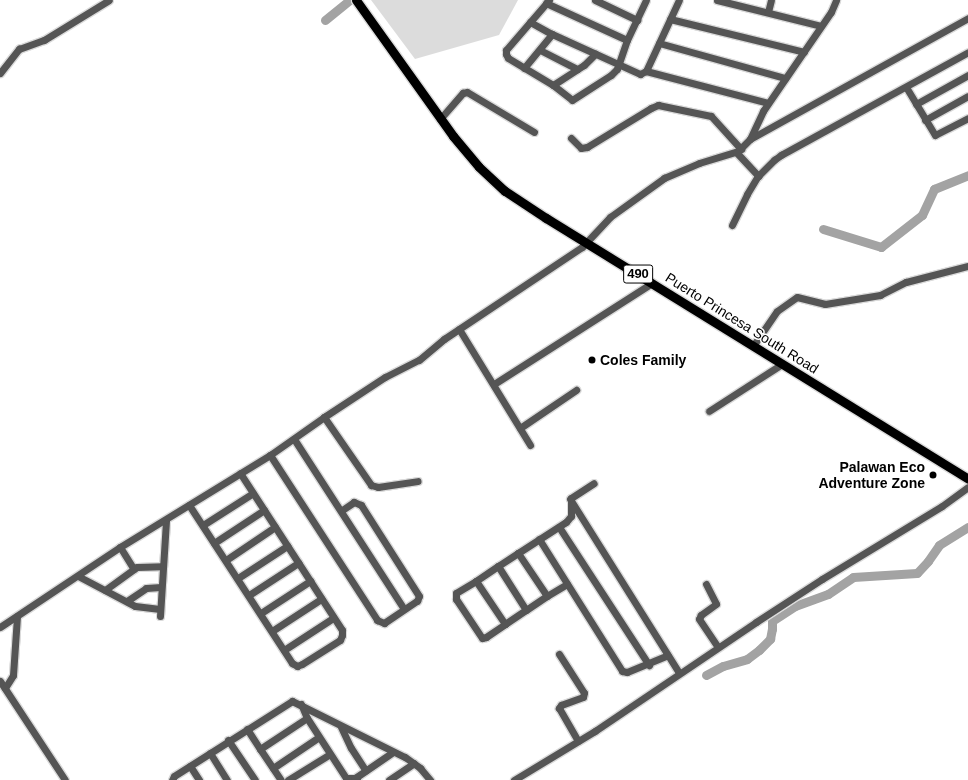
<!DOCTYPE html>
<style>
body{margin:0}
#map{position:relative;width:968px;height:780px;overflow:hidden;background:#fff;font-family:Helvetica,sans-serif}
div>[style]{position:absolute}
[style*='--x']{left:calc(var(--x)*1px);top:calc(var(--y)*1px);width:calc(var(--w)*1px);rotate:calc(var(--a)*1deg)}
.green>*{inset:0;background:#dcdcdc}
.river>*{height:9px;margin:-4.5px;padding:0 4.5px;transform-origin:4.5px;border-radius:4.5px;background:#a3a3a3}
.roads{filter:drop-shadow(1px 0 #dbdbdb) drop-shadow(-1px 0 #dbdbdb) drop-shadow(0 1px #dbdbdb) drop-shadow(0 -1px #dbdbdb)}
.minor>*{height:7px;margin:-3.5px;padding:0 3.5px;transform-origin:3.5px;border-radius:3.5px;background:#555}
.major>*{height:9px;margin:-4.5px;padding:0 4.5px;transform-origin:4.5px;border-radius:4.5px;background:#000}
.dots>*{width:11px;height:11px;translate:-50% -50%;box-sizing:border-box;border:2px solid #fff;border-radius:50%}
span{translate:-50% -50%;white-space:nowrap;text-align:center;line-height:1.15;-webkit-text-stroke:3px #fff;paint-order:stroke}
.shield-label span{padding:1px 3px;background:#fff;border:1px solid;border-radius:3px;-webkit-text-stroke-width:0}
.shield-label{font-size:13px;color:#000;font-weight:700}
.street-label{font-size:14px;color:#000}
.poi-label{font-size:14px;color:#000;font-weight:700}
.left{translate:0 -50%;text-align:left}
.right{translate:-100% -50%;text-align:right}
</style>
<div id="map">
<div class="green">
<div style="clip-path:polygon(371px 0,518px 0,499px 35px,415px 59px)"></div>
</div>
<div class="river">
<div style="--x:325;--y:20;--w:32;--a:-39"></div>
<div style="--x:823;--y:229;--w:61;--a:17.2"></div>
<div style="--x:881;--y:247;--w:52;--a:-38"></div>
<div style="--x:922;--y:215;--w:29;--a:-65"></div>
<div style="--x:934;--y:189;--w:37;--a:-22"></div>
<div style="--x:706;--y:675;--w:19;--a:-28"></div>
<div style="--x:723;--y:666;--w:25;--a:-16"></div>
<div style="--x:747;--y:659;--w:15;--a:-37"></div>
<div style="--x:759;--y:650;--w:16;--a:-45"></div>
<div style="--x:770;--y:639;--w:10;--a:-79"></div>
<div style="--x:772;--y:629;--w:8;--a:-90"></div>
<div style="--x:772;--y:621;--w:27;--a:-33"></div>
<div style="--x:795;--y:606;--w:35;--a:-20"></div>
<div style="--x:828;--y:594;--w:30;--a:-34"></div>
<div style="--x:853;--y:577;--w:64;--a:-3.6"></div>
<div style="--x:917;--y:573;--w:16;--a:-47"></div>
<div style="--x:928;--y:561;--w:19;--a:-55"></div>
<div style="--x:939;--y:545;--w:34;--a:-32"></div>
</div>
<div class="roads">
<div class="minor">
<div style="--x:549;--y:0;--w:66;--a:130.7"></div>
<div style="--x:506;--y:50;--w:4;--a:90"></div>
<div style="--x:506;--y:54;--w:4;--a:63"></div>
<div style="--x:508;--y:58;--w:52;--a:31"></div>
<div style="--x:553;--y:85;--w:24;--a:38"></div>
<div style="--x:572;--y:100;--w:46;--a:-32.7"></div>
<div style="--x:611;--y:75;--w:8;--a:-45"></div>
<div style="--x:617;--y:69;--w:31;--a:-71"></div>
<div style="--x:627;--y:40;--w:44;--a:-64.6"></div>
<div style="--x:595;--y:0;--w:47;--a:25.5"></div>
<div style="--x:717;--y:0;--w:107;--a:14"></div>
<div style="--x:546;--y:3;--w:89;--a:24.6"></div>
<div style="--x:768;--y:12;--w:12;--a:-76"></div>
<div style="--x:670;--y:19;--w:138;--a:13.8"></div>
<div style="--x:530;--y:22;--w:25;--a:29"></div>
<div style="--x:552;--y:34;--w:97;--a:24.4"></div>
<div style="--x:640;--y:74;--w:7;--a:-27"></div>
<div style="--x:646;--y:71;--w:78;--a:-65.1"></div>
<div style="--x:659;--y:43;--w:131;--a:15.5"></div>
<div style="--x:540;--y:50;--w:42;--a:27.2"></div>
<div style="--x:524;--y:68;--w:44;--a:-50.5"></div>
<div style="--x:646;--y:71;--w:126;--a:14.7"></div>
<div style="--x:0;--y:73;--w:31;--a:-52"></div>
<div style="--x:19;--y:49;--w:27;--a:-20"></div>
<div style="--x:44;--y:40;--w:76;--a:-31.6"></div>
<div style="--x:553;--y:85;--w:37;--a:-33"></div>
<div style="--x:584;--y:65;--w:16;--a:-45"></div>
<div style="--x:906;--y:87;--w:56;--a:58.9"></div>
<div style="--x:935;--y:135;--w:37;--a:-27"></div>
<div style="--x:916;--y:104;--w:60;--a:-29.1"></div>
<div style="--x:440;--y:119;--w:35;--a:-49"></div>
<div style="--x:463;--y:93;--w:4;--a:-14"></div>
<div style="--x:467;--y:92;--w:78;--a:30.8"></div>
<div style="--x:925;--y:120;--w:49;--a:-29.2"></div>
<div style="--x:571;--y:138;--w:14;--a:45"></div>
<div style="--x:581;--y:148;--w:6;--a:-9"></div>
<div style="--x:587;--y:147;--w:75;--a:-31.4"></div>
<div style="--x:651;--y:108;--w:8;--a:-23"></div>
<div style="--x:658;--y:105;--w:54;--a:11.7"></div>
<div style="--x:711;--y:116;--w:45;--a:47.7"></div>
<div style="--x:750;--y:139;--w:249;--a:-29"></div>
<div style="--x:738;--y:151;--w:17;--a:-45"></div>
<div style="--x:750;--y:139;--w:31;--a:-65"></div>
<div style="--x:763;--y:111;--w:120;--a:-55.5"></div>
<div style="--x:831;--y:12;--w:13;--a:-67"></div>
<div style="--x:732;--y:225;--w:34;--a:-64"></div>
<div style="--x:747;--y:194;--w:21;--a:-59"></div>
<div style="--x:459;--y:329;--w:136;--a:58.5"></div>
<div style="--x:753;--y:346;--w:42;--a:-55.6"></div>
<div style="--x:777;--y:311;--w:24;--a:-35"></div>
<div style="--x:797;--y:297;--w:29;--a:14"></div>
<div style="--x:825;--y:304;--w:56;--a:-9.3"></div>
<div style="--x:880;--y:295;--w:29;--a:-27"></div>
<div style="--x:906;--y:282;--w:64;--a:-14.5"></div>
<div style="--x:494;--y:384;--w:188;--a:-32.6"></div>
<div style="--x:709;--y:411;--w:87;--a:-32.8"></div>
<div style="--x:324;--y:417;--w:83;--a:55.3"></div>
<div style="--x:371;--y:485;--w:7;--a:16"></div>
<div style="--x:378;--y:487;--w:40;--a:-8.5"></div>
<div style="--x:520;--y:428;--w:68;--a:-34.2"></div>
<div style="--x:294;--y:439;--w:202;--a:57.1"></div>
<div style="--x:270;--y:455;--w:197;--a:57"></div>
<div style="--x:377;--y:620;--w:8;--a:23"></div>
<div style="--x:384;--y:623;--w:40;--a:-34"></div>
<div style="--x:417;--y:601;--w:5;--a:-68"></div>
<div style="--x:419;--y:596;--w:108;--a:-122.5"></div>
<div style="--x:361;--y:505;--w:8;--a:-157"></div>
<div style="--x:354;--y:502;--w:14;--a:146"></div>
<div style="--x:570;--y:499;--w:205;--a:57.9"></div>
<div style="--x:189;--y:505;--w:189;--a:56.9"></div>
<div style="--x:292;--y:663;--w:6;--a:31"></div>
<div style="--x:297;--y:666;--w:5;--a:-22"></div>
<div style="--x:302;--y:664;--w:45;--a:-32.3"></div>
<div style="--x:340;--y:640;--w:5;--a:-68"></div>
<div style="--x:342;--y:635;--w:5;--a:-90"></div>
<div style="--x:342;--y:630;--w:187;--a:-123"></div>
<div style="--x:203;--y:525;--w:59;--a:-32.6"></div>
<div style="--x:559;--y:527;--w:165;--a:56.9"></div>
<div style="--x:539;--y:539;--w:156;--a:57.8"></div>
<div style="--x:622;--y:671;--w:5;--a:11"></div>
<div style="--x:627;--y:672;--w:44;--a:-22.5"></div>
<div style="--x:214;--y:543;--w:60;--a:-33.4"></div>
<div style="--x:120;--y:547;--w:26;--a:58"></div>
<div style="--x:518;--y:553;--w:24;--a:147"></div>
<div style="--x:498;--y:566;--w:52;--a:57.5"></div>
<div style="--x:526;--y:610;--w:25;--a:-34"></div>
<div style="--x:226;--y:560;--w:59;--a:-34"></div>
<div style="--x:498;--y:566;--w:27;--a:146"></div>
<div style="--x:476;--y:581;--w:52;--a:56"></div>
<div style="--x:505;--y:624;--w:25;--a:-34"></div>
<div style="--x:78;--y:576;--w:64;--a:27.8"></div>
<div style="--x:135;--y:606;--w:25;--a:7"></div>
<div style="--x:238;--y:578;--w:59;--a:-33.1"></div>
<div style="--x:476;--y:581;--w:23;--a:149"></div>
<div style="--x:456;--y:593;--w:6;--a:90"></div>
<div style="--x:456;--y:599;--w:47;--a:56.3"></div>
<div style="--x:482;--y:638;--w:4;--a:-14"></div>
<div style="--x:486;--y:637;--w:23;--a:-34"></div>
<div style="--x:567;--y:584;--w:23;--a:149"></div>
<div style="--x:547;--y:596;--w:52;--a:-124"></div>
<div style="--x:518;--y:553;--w:57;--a:-32.9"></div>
<div style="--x:566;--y:522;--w:8;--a:-50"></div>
<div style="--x:571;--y:516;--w:18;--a:-90"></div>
<div style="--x:571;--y:498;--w:27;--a:-33"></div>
<div style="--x:706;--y:584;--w:22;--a:63"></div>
<div style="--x:716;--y:604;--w:19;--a:144"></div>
<div style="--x:701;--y:615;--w:4;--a:117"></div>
<div style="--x:699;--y:619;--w:34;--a:56"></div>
<div style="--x:105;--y:590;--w:39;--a:-36"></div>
<div style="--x:137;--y:567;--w:25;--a:-2"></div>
<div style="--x:249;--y:595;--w:59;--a:-33.1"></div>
<div style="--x:127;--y:601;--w:23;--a:-34"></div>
<div style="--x:146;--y:588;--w:15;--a:-4"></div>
<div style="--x:261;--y:613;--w:59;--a:-33.1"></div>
<div style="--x:160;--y:616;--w:96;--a:-86.4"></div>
<div style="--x:0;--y:627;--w:144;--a:-33.7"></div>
<div style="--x:120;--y:547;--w:176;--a:-31.5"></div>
<div style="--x:270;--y:455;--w:66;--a:-35.1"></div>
<div style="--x:324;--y:417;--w:73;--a:-33.3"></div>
<div style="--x:385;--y:377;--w:38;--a:-27"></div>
<div style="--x:419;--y:360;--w:33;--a:-40"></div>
<div style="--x:444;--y:339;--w:166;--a:-33.7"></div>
<div style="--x:582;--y:247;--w:41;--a:-47"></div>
<div style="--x:610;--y:217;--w:67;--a:-35.8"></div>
<div style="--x:664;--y:178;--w:38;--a:-23"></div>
<div style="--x:699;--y:163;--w:39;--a:-17"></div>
<div style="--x:736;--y:152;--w:33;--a:47"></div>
<div style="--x:758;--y:176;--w:23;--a:-45"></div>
<div style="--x:774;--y:160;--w:9;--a:-36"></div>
<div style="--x:781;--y:155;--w:213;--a:-28.8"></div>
<div style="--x:272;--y:631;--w:59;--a:-33.1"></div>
<div style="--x:284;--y:650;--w:59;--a:-33.1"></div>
<div style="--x:559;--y:654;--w:46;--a:57.3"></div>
<div style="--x:584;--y:693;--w:4;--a:104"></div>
<div style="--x:583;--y:697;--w:23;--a:160"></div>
<div style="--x:561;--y:705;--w:4;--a:124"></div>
<div style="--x:559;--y:708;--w:38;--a:60"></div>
<div style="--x:0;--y:681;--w:118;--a:56.7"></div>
<div style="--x:5;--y:688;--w:15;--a:-58"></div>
<div style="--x:13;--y:675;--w:59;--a:-86.1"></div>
<div style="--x:301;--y:704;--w:15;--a:67"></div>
<div style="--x:307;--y:718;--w:72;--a:57"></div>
<div style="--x:346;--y:778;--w:9;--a:0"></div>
<div style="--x:355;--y:778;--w:3;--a:45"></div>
<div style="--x:341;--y:727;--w:23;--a:65"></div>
<div style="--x:351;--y:748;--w:27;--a:57"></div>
<div style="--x:247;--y:729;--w:24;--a:57"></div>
<div style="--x:260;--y:749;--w:56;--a:-33.4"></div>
<div style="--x:228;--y:740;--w:48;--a:56"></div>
<div style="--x:260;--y:749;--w:37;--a:56"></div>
<div style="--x:210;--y:753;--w:32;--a:58"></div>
<div style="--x:190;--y:766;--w:17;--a:57"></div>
<div style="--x:273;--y:768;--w:55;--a:-34"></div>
<div style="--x:355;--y:778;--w:46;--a:-34.4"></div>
<div style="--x:172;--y:780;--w:4;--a:-63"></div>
<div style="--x:174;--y:776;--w:140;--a:-32.4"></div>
<div style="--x:292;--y:701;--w:126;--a:26.4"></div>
<div style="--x:405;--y:757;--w:19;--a:36"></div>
<div style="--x:420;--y:768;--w:16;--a:50"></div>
<div style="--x:288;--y:780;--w:49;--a:-31.8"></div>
<div style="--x:389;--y:780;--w:30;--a:-34"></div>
<div style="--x:514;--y:780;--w:95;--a:-31.2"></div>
<div style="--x:595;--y:731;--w:194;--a:-34.1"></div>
<div style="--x:756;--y:622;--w:79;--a:-33.1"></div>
<div style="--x:822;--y:579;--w:140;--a:-31.3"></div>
<div style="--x:942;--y:506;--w:32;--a:-36"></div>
</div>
<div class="major">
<div style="--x:356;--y:0;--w:167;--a:54.5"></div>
<div style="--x:453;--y:136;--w:40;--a:50"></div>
<div style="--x:479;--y:167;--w:35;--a:43"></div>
<div style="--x:505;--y:191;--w:49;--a:33.4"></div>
<div style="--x:546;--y:218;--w:496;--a:31.7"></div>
</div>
</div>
<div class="dots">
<div style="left:592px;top:360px;background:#000"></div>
<div style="left:933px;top:475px;background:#000"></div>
</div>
<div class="shield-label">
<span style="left:638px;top:274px">490</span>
</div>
<div class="street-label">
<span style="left:742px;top:323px;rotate:32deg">Puerto Princesa South Road</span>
</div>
<div class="poi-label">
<span class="left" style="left:600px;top:360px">Coles Family</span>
<span class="right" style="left:925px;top:475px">Palawan Eco<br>Adventure Zone</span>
</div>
</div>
